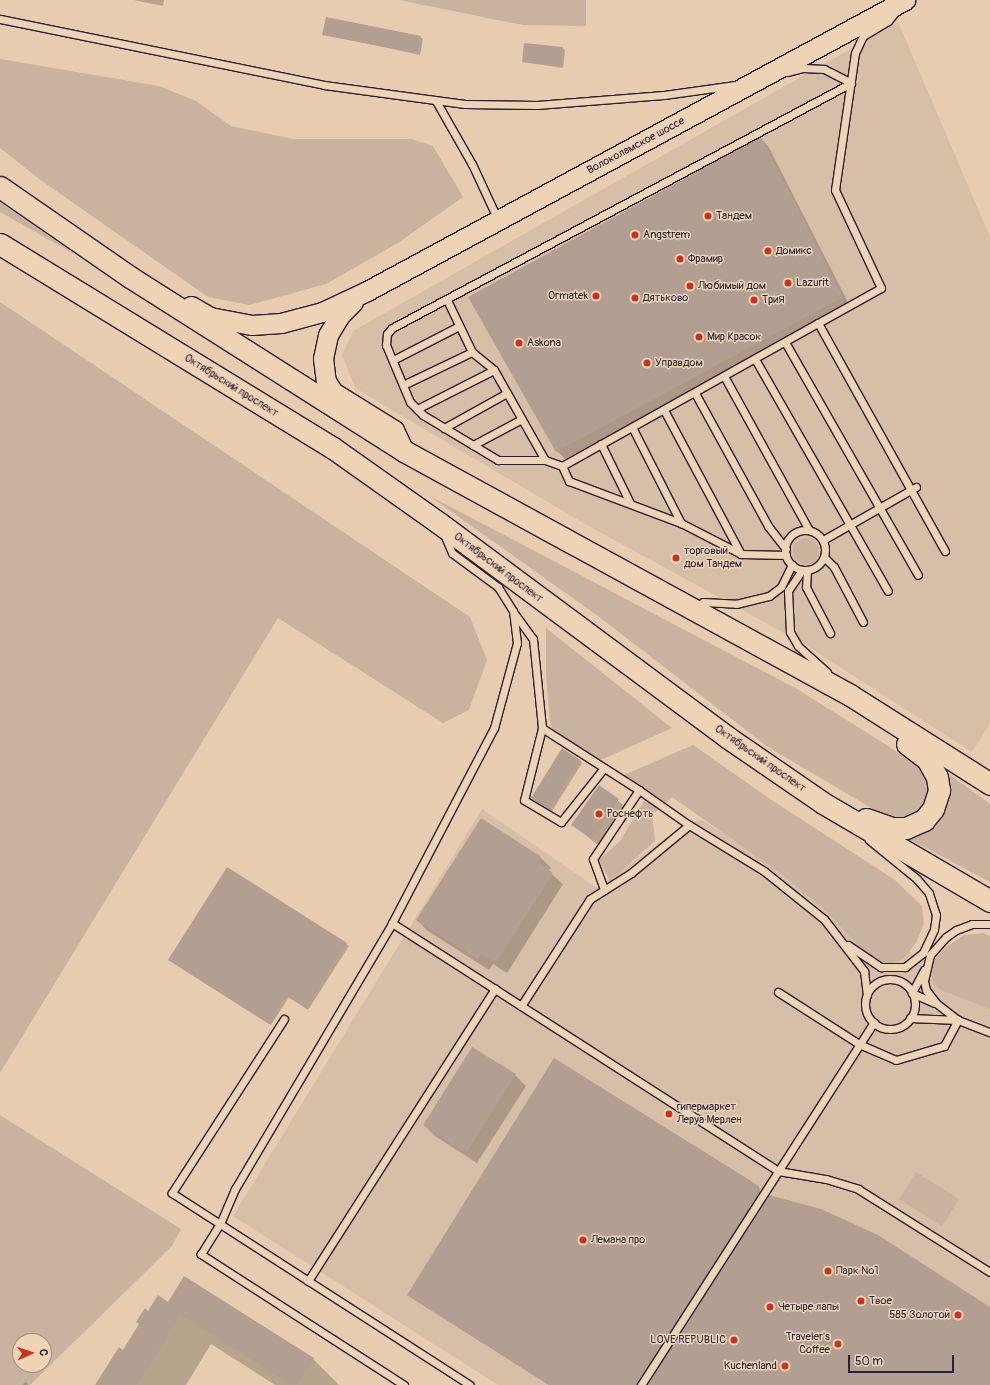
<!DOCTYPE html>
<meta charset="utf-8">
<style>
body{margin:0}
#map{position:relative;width:990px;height:1385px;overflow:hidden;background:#e7ccb0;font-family:Pangolin,sans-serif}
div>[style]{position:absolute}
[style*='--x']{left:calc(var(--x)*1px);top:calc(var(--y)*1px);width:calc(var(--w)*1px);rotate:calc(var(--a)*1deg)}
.built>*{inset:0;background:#d7bea7}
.green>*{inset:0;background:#c9b39f}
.round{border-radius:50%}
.shadow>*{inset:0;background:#0003}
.stream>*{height:4px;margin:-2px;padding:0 2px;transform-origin:2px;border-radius:2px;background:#9e8e85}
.building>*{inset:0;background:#b39f91}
.roads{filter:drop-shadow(1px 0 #22223b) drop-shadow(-1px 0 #22223b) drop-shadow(0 1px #22223b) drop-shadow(0 -1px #22223b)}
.lane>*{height:7px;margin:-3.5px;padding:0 3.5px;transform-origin:3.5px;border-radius:3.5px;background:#efd3b5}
.lane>.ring{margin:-3.5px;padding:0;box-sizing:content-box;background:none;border:7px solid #efd3b5;border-radius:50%}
.secondary>*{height:19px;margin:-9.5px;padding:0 9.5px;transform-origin:9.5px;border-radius:9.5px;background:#efd3b5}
.primary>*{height:21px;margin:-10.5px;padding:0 10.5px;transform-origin:10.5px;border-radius:10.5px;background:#efd3b5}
.dots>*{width:11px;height:11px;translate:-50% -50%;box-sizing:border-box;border:2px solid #efd3b5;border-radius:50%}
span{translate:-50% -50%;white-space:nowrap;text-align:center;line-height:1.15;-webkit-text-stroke:3px #efd3b5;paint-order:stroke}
.street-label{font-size:11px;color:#22223b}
.poi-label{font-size:11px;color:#22223b}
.left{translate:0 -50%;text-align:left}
.right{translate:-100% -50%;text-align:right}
.north{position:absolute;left:12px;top:1333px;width:40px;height:40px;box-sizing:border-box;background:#efd3b5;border:1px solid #9d8c84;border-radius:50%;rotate:87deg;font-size:11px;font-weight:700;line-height:16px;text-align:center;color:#22223b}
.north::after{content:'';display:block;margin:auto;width:14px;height:18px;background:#c8321e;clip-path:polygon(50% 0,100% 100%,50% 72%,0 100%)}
.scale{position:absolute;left:848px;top:1355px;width:106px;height:18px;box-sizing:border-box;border:2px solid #22223b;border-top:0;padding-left:5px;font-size:12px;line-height:14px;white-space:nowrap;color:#22223b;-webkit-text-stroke:3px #efd3b5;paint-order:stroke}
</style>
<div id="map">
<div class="built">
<div style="clip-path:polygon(898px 22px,990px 237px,990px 724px,972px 752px,804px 644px,585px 524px,355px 388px,342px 355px,353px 331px)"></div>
<div style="clip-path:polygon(482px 809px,597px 888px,688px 822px,702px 820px,990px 1003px,990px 1385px,498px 1385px,233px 1216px)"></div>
</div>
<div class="green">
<div style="clip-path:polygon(399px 0,586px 0,586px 26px,523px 25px)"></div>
<div style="clip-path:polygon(0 59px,159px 86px,196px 101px,231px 126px,293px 139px,411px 139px,433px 146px,463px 197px,398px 243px,326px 284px,249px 305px,208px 297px,42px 181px,0 148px)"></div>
<div style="clip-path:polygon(0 203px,17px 214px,76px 255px,0 212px)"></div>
<div style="clip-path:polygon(0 302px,470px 617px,487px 660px,469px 710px,443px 723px,278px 618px,0 1073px)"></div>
<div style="clip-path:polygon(428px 495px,797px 689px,893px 749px,923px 771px,929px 785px,927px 799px,920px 812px,903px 819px,885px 816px,768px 747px,598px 616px)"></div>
<div class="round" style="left:793px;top:538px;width:26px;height:26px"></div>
<div style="clip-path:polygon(546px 628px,672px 728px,603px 759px,591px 759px,556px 736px,550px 723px,546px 673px)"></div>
<div style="clip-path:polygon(693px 745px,770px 799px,895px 880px,922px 906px,924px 924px,916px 943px,903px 959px,888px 965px,871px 959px,828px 913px,783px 875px,672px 797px,652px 815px,655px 841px,610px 881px,599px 860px,620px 841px,646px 798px,622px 780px,624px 775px)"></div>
<div style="clip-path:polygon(946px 772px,990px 804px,990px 882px,911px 840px,939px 821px,947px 804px,949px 785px)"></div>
<div style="clip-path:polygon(983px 933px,990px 936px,990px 1009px,941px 990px,934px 984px,930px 970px,934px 960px,946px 947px,964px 935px)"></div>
<div style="clip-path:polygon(evenodd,0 1115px,181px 1229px,172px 1246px,30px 1385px,0 1385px,0 1115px,20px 1341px,44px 1341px,44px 1365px,20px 1365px,20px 1341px)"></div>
<div style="clip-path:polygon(916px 1172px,959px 1199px,942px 1226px,899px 1199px)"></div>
</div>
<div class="shadow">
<div style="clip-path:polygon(134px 0,164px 0,163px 6px)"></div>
<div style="clip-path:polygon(323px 34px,420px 37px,423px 39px,420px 55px)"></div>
<div style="clip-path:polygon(562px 48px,565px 50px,563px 68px,523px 62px)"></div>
<div style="clip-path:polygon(760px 138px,768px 146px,850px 306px,565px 459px,557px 451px)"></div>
<div style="clip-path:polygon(580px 760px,582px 763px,552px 811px,532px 798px)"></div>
<div style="clip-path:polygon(599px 786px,627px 808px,600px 847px,573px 825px)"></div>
<div style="clip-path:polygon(481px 819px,540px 857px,551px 868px,548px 871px,563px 884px,507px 973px,493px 964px,489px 970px,428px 931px,417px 920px)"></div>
<div style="clip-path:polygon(346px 944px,349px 946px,308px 1010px,289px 997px,271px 1025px,172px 962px)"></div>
<div style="clip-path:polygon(515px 1075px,526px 1086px,477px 1163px,435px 1136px,424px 1125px)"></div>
<div style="clip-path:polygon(759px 1187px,761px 1195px,639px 1385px,549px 1385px,410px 1297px)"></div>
<div style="clip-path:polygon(168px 1303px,313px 1359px,339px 1385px,275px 1385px,211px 1344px,186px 1385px,102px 1385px,149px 1312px)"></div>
</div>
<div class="stream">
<div style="--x:25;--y:1385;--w:1;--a:-45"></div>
</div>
<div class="building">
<div style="clip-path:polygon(326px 17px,421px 36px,417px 53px,322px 35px)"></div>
<div style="clip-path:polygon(524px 43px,563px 47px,561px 66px,522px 62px)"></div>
<div style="clip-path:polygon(761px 137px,843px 297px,556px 452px,468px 297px)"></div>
<div style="clip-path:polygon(562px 748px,580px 760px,550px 810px,531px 798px)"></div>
<div style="clip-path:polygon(599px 785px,619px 799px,592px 839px,571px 825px)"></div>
<div style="clip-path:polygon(481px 818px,540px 856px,537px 862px,553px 873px,496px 963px,481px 954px,478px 959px,416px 920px)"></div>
<div style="clip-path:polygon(227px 867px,347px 943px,306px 1008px,286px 996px,269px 1024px,168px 960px)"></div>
<div style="clip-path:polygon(472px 1047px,516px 1074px,466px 1153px,423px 1125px)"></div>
<div style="clip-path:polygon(554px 1058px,759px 1186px,756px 1191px,759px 1192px,636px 1385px,549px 1385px,407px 1295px)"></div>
<div style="clip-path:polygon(769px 1195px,821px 1209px,878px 1235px,990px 1307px,990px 1385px,647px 1385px)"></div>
<div style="clip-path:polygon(184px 1276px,314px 1358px,297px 1385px,291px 1385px,181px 1315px,137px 1385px,95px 1385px,119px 1347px,123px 1350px,139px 1324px,136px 1322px,145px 1308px,148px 1311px,158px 1295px,168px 1302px)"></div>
</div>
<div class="roads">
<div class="lane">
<div style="--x:0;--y:19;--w:331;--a:11.5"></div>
<div style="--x:324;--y:85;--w:142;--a:7.7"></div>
<div style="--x:465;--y:104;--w:72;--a:0.8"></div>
<div style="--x:537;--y:105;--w:127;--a:-4.5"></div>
<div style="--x:664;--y:95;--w:72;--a:-8"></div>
<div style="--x:787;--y:72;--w:16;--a:-14"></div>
<div style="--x:803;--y:68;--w:21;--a:3"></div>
<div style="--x:824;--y:69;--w:30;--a:27"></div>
<div style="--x:436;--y:101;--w:73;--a:60.3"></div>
<div style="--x:472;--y:164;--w:62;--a:65.1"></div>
<div style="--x:447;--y:300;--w:58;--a:64.3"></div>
<div style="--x:472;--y:352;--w:28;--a:39"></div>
<div style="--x:494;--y:370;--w:103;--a:60.5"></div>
<div style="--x:545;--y:460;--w:18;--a:19"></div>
<div style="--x:562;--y:466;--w:293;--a:-29.2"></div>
<div style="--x:818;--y:323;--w:261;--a:60.9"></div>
<div style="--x:818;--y:323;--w:72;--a:-29.1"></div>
<div style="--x:881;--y:288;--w:108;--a:-115.1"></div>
<div style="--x:835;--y:190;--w:138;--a:-81.7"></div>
<div style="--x:855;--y:53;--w:19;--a:-65"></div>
<div style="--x:863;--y:36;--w:29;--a:-31"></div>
<div style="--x:888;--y:21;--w:13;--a:-51"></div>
<div style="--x:785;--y:342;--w:268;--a:60.3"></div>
<div style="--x:755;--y:359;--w:267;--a:60.2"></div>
<div style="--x:393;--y:360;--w:74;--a:-27.3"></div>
<div style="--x:724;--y:376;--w:176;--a:61.1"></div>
<div style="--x:403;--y:385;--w:76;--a:-25.6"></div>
<div style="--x:695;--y:393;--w:152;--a:61.2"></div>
<div style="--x:768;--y:526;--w:29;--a:52"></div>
<div style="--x:417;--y:409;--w:86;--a:-26.9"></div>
<div style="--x:664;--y:410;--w:163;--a:61.9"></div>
<div style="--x:632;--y:427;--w:108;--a:63"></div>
<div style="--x:444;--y:428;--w:72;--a:-29.1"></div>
<div style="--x:601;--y:444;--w:66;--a:63.8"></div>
<div style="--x:473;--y:445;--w:55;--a:-28"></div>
<div style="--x:545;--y:460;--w:47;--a:180"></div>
<div style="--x:498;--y:460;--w:87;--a:-149"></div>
<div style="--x:423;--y:415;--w:18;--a:-135"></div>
<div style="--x:410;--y:402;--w:62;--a:-112.8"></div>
<div style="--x:386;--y:345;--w:11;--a:-85"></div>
<div style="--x:387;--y:334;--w:8;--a:-50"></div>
<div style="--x:392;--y:328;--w:520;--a:-28.09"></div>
<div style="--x:562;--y:466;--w:17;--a:65"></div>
<div style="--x:569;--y:481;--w:120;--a:20.6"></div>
<div style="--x:681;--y:523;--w:68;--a:27.3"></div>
<div style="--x:741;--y:554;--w:45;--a:1.3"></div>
<div class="ring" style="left:785px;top:530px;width:33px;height:33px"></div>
<div style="--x:823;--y:540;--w:107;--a:-29.7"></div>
<div style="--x:824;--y:557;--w:14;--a:45"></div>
<div style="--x:834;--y:567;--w:62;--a:62.2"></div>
<div style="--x:802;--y:570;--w:25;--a:124"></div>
<div style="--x:788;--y:591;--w:41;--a:87.2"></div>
<div style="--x:790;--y:632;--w:16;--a:60"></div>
<div style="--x:798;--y:646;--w:39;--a:42"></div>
<div style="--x:807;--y:570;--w:17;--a:93"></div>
<div style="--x:806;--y:587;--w:52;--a:62.4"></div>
<div style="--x:703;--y:602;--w:33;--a:3"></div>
<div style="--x:736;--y:604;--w:34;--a:-14"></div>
<div style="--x:769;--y:596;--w:15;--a:-37"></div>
<div style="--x:781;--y:587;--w:25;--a:-64"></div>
<div style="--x:514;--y:613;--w:32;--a:54"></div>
<div style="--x:533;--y:639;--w:89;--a:84.2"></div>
<div style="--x:542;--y:728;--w:74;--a:104"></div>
<div style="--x:524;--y:800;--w:43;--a:30.7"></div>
<div style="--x:561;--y:822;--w:69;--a:-51.5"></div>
<div style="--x:542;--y:728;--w:115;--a:32.6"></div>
<div style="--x:639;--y:790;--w:83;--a:123.7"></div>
<div style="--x:593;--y:859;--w:33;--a:70"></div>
<div style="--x:639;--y:790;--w:61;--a:35"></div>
<div style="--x:392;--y:923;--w:459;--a:32.7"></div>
<div style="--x:778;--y:1171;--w:49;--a:9.5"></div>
<div style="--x:826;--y:1179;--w:34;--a:17"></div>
<div style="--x:858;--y:1189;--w:156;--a:32.2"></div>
<div style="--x:990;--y:924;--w:18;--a:180"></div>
<div style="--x:972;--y:924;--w:17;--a:159"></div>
<div style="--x:956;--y:930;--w:12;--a:145"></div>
<div style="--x:946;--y:937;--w:24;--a:132"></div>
<div style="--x:930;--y:955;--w:27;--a:103"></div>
<div style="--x:924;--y:981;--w:9;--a:77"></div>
<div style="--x:926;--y:990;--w:16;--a:52"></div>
<div style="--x:936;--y:1003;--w:28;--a:38"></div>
<div style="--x:958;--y:1020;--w:34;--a:21"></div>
<div style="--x:848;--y:945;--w:40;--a:34"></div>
<div style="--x:881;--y:967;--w:24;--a:0"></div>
<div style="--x:905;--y:967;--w:23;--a:-38"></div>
<div style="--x:923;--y:953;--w:26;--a:-65"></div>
<div style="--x:934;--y:929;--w:14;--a:-82"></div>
<div style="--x:936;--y:915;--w:23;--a:-108"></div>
<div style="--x:929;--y:893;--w:18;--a:-131"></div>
<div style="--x:917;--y:879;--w:62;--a:-140.9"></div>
<div style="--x:924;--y:970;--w:26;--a:118"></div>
<div style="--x:912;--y:993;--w:24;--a:24"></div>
<div class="ring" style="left:865px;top:979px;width:43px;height:43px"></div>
<div style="--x:778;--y:992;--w:96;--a:32.7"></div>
<div style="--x:859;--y:1044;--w:40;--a:23.4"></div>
<div style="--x:896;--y:1060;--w:50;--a:-16.3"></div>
<div style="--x:944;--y:1046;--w:30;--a:-62"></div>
<div style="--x:521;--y:1006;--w:127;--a:-57.2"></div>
<div style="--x:590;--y:899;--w:49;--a:-32.4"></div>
<div style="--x:631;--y:873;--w:75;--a:-39.6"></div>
<div style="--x:689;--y:825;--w:88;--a:31.5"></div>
<div style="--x:764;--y:871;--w:77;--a:38.7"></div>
<div style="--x:824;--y:919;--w:66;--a:52.4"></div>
<div style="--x:864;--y:971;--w:24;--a:83"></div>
<div style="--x:910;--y:1018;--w:48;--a:2.4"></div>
<div style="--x:284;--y:1019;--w:207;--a:122.8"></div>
<div style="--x:172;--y:1193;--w:354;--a:32.8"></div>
<div style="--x:308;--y:1281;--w:347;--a:-57.4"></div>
<div style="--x:404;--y:1385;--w:242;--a:-147.2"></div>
<div style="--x:201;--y:1254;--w:36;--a:-58"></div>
<div style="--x:220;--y:1224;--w:38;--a:-67"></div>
<div style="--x:235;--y:1189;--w:309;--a:-59.4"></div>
<div style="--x:392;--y:923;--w:220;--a:-62.4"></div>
<div style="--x:494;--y:728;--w:88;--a:-74.9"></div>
<div style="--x:517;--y:643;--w:32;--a:-97"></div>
<div style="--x:513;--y:611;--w:28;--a:-122"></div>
<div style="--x:498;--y:587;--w:57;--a:-143.5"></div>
<div style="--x:452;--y:553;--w:21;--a:-113"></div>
<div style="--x:641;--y:1385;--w:431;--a:-57.3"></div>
</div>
<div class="secondary">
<div style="--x:353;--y:302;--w:18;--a:135"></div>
<div style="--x:340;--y:315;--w:23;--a:121"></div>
<div style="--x:328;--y:335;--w:24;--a:102"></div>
<div style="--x:323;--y:358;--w:23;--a:83"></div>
<div style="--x:326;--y:381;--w:13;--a:58"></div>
<div style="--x:333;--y:392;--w:72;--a:31.9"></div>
<div style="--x:394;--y:430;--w:23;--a:65"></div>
<div style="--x:191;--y:306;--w:22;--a:30"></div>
<div style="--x:210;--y:317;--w:43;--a:10.8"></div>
<div style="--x:252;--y:325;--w:29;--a:-4"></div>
<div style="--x:281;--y:323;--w:42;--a:-15"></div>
<div style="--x:322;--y:312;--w:50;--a:-25"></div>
<div style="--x:367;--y:291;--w:612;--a:-28.41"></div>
</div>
<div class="primary">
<div style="--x:0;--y:187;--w:158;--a:34.7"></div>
<div style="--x:130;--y:277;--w:325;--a:32.4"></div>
<div style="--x:404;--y:451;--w:508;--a:28.68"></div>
<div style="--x:850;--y:695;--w:166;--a:32.4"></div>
<div style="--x:0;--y:244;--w:391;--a:31.5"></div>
<div style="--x:333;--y:448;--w:130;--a:35.3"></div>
<div style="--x:439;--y:523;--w:359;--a:36.6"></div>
<div style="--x:727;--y:737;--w:116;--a:34.5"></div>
<div style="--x:823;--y:803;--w:194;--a:30.4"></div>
<div style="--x:866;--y:819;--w:28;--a:19"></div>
<div style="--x:892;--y:828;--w:14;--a:0"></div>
<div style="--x:906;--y:828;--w:20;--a:-24"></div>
<div style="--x:924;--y:820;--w:14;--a:-51"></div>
<div style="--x:933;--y:809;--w:20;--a:-72"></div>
<div style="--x:939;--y:790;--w:13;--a:-99"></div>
<div style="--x:937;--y:777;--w:21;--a:-119"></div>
<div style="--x:927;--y:759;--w:25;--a:-143"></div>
</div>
</div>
<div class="dots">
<div style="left:708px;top:216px;background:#c8321e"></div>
<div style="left:635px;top:235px;background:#c8321e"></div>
<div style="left:768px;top:251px;background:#c8321e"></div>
<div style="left:680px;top:259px;background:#c8321e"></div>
<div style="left:788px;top:283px;background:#c8321e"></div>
<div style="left:690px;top:286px;background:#c8321e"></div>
<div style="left:596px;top:296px;background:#c8321e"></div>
<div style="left:635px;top:298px;background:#c8321e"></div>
<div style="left:754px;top:300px;background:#c8321e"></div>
<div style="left:699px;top:337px;background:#c8321e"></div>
<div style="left:519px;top:343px;background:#c8321e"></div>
<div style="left:647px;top:363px;background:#c8321e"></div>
<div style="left:676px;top:558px;background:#c8321e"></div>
<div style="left:599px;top:814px;background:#c8321e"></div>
<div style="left:669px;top:1114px;background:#c8321e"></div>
<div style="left:583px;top:1240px;background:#c8321e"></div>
<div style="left:828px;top:1271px;background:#c8321e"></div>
<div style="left:861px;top:1301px;background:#c8321e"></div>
<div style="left:770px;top:1307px;background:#c8321e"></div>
<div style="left:958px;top:1315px;background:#c8321e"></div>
<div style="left:734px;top:1340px;background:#c8321e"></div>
<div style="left:838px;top:1344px;background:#c8321e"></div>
<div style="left:785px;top:1366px;background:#c8321e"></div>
</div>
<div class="street-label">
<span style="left:636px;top:146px;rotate:-28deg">Волоколамское шоссе</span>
<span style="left:231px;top:386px;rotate:32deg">Октябрьский проспект</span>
<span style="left:498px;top:568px;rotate:37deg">Октябрьский проспект</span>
<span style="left:760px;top:759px;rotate:35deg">Октябрьский проспект</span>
</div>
<div class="poi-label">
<span class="left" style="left:716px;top:216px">Тандем</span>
<span class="left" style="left:643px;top:235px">Angstrem</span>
<span class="left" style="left:776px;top:251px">Домикс</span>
<span class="left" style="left:688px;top:259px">Фрамир</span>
<span class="left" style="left:796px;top:283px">Lazurit</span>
<span class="left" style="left:698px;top:286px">Любимый дом</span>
<span class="right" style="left:588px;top:296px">Ormatek</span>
<span class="left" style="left:643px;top:298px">Дятьково</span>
<span class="left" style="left:762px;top:300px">ТриЯ</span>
<span class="left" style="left:707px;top:337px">Мир Красок</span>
<span class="left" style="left:527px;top:343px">Askona</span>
<span class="left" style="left:655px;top:363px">Управдом</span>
<span class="left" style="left:684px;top:558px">торговый<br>дом Тандем</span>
<span class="left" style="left:607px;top:814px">Роснефть</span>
<span class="left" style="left:677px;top:1114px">гипермаркет<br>Леруа Мерлен</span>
<span class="left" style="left:591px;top:1240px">Лемана про</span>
<span class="left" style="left:836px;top:1271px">Парк №1</span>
<span class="left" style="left:869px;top:1301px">Твое</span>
<span class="left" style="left:778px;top:1307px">Четыре лапы</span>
<span class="right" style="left:950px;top:1315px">585 Золотой</span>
<span class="right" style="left:830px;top:1344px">Traveler's<br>Coffee</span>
<span class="right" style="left:726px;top:1340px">LOVE REPUBLIC</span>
<span class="right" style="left:777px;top:1366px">Kuchenland</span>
</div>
<div class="north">С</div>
<div class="scale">50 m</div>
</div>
